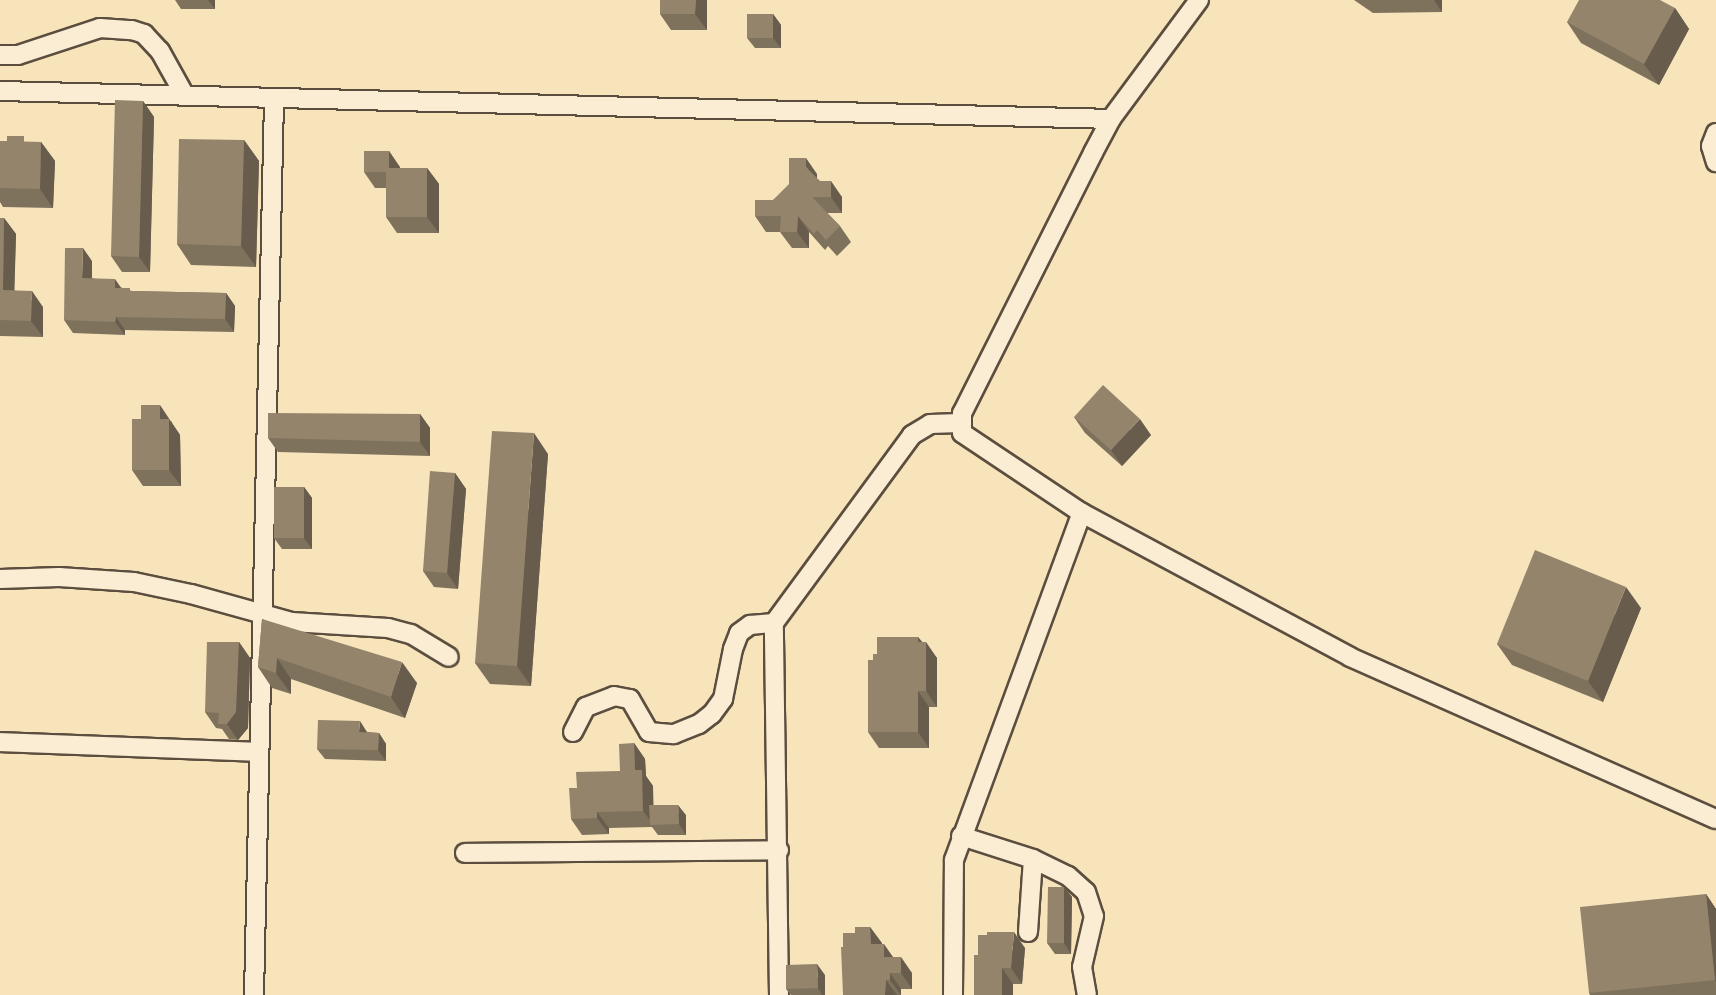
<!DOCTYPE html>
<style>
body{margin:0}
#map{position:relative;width:1716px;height:995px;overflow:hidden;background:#f8e4bb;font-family:"Sorts Mill Goudy",serif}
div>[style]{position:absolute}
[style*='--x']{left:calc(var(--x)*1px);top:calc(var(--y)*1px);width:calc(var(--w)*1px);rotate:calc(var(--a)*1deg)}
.roads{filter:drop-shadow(2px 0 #5c4e3f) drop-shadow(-2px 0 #5c4e3f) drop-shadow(0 2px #5c4e3f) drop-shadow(0 -2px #5c4e3f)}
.minor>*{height:18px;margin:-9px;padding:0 9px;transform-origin:9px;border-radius:9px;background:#faedd3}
.wall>*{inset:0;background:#7f725d}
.shaded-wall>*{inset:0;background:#685c4c}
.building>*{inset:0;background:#94846c}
span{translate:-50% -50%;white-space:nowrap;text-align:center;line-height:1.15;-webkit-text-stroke:5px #faedd3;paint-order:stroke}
</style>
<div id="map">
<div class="roads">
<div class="minor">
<div style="--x:1199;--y:0;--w:148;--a:126.5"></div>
<div style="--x:1111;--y:119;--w:38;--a:118"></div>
<div style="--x:1093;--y:153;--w:291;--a:116.7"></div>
<div style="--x:962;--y:413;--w:20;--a:90"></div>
<div style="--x:962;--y:433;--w:144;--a:33.7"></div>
<div style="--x:1082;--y:513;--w:304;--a:28.2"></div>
<div style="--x:1350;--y:657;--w:400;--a:23.9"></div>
<div style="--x:0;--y:55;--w:18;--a:0"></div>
<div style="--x:18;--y:55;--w:86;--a:-18.2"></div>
<div style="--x:100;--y:28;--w:32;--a:4"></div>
<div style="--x:132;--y:30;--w:13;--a:18"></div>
<div style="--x:144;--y:34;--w:23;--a:47"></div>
<div style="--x:160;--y:51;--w:49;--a:60.8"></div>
<div style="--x:0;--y:91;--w:1111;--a:1.44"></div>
<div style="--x:1716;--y:133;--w:14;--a:111"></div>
<div style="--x:1711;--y:146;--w:17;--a:73"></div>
<div style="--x:0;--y:579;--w:59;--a:-1.9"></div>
<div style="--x:59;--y:577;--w:75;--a:3.8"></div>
<div style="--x:134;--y:582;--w:58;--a:11.9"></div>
<div style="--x:191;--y:594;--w:105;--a:15.5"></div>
<div style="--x:292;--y:622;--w:96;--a:3.6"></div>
<div style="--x:388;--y:628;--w:24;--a:15"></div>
<div style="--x:411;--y:634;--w:44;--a:31.2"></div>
<div style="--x:573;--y:732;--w:28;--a:-63"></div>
<div style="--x:586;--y:707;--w:30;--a:-21"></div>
<div style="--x:614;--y:696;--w:16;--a:11"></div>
<div style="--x:630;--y:699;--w:38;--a:60"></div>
<div style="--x:649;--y:732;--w:25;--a:5"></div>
<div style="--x:674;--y:734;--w:27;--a:-22"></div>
<div style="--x:699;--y:724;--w:16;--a:-38"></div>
<div style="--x:712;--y:714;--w:19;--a:-54"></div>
<div style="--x:723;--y:699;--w:51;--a:-78.7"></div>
<div style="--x:733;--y:649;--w:17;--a:-69"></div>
<div style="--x:739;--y:633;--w:14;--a:-36"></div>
<div style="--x:750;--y:625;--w:24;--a:-5"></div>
<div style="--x:0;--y:742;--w:259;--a:2.2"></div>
<div style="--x:961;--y:836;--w:76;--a:17.7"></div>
<div style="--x:1033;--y:859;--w:39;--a:26"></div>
<div style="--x:1068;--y:876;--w:24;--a:42"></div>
<div style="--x:1086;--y:892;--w:25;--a:72"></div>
<div style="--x:1094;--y:916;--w:52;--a:103.2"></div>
<div style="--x:1082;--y:967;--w:28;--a:80"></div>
<div style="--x:465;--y:853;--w:314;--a:-0.5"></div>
<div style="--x:1028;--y:932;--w:73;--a:-86.1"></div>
<div style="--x:254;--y:995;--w:895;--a:-88.72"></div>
<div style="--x:779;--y:995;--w:372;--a:-90.8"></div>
<div style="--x:774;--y:623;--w:233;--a:-53.7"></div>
<div style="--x:912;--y:435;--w:21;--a:-31"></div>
<div style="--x:930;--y:424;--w:30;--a:-2"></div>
<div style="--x:953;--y:995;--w:135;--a:-89.6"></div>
<div style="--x:954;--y:860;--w:370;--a:-69.8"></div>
</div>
</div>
<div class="wall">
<div style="clip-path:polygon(175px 0,215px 0,215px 9px,181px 9px)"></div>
<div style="clip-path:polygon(660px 0,707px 0,707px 30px,671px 30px,660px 14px)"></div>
<div style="clip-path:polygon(1354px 0,1442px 0,1442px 12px,1373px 13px)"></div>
<div style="clip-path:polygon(1675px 8px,1689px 29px,1659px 85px,1581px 43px,1567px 22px)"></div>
<div style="clip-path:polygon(773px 14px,781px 25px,781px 48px,755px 48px,747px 38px)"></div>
<div style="clip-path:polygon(143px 101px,154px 117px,150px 272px,122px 272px,111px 256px)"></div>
<div style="clip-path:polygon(244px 140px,259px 161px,256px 267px,191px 265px,177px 244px)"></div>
<div style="clip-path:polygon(0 141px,41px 142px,55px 161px,53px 208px,3px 207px,0 202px)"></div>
<div style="clip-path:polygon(389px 151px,400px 168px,427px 168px,439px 184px,439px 233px,397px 233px,386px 217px,386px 188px,375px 188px,364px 172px)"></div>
<div style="clip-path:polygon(817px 174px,817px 179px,842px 197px,842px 213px,827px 213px,840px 226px,851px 242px,837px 256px,828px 246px,825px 250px,809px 232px,809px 248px,792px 248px,780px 232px,766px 232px,755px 216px,773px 200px)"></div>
<div style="clip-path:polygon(0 218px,4px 218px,16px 234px,14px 290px,43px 307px,43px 337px,0 336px)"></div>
<div style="clip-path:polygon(92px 261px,92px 278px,132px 291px,226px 293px,235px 306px,234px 332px,125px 330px,125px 335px,73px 333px,64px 320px)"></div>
<div style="clip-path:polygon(420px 414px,430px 428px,430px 456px,278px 452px,268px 438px)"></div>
<div style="clip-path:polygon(1074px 417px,1151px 435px,1122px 466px,1085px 433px)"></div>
<div style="clip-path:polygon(172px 421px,172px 423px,180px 435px,181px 486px,143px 486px,132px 470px)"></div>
<div style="clip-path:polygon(548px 454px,531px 686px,490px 684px,475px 663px)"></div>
<div style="clip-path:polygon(455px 473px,466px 489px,458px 589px,434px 587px,423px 571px)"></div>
<div style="clip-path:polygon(304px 487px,312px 498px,312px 549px,282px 549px,274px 538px)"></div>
<div style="clip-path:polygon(1641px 608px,1603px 702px,1512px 665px,1497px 644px)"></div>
<div style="clip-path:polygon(262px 619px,417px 683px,405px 718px,291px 679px,291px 694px,272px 688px,258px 667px)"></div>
<div style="clip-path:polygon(918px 637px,937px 658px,937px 707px,929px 707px,929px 748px,879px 748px,868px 732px,873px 660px,877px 654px)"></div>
<div style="clip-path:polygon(239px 642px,250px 658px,248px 728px,238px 740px,229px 739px,222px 729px,216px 728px,205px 712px)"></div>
<div style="clip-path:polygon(367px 732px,379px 733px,386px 744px,386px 761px,325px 759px,317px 749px)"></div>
<div style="clip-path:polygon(634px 743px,645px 759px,646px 776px,653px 786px,653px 805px,686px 815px,686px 835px,658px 835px,652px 827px,609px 828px,609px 834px,582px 835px,571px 819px,577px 788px,620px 771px)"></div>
<div style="clip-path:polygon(1064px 887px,1072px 897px,1071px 954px,1055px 954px,1047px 943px)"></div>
<div style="clip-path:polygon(1706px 894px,1716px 909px,1716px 995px,1590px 995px,1589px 993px)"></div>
<div style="clip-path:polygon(870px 927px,882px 944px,893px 957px,912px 973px,912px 989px,901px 989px,901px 995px,843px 995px,855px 933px)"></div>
<div style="clip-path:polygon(1025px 948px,1022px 984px,1013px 984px,1013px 995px,978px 955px)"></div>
<div style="clip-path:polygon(825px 975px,825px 995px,791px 995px,786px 989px)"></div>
</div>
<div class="shaded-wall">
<div style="clip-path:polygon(208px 0,215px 0,215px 9px)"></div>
<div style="clip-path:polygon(696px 0,707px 0,707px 30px,695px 14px)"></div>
<div style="clip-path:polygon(1434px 0,1442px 0,1442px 12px)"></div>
<div style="clip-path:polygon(1675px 8px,1689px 29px,1659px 85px,1644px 64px)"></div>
<div style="clip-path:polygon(773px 14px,781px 25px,781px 48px,773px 38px)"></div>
<div style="clip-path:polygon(143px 101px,154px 117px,150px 272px,139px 257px)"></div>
<div style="clip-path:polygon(244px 140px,259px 161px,256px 267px,241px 246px)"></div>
<div style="clip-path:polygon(41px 142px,55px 161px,53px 208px,40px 189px)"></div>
<div style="clip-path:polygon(389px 151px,400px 167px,400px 184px,389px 168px)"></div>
<div style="clip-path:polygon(806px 158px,817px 174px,817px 183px,806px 167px)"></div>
<div style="clip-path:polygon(427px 168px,439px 184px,439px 233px,427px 217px)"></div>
<div style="clip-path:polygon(831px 181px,842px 197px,842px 213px,831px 197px)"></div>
<div style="clip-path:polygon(798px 216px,809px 232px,809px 248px,797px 232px)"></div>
<div style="clip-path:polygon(4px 218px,16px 234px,14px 306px,3px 290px)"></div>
<div style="clip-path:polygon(83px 248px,92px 261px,92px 291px,82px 278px)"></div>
<div style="clip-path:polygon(115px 279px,124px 292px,115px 288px)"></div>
<div style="clip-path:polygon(32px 291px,43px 307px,43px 337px,31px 321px)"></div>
<div style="clip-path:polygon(226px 293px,235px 306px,234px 332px,225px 319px)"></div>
<div style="clip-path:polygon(116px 317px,125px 330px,125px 335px,115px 322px)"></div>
<div style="clip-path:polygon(160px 405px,180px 435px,181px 486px,169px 470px,160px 419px)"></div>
<div style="clip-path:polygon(420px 414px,430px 428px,430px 456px,420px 442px)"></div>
<div style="clip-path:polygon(1140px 419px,1151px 435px,1122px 466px,1111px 450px)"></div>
<div style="clip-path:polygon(534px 433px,548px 454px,531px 686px,517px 666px)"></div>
<div style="clip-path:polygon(455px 473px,466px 489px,458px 589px,447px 573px)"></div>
<div style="clip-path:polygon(304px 487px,312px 498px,312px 549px,304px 538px)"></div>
<div style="clip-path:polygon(1626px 587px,1641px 608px,1603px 702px,1588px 681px)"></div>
<div style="clip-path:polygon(918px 637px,926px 648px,926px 642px,937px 658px,937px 707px,926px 691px)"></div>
<div style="clip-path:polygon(239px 642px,250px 658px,248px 728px,238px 740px,227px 724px)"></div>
<div style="clip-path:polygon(277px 658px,291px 679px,291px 694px,276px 673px)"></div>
<div style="clip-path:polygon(402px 662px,417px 683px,405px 718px,391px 697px)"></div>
<div style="clip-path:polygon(918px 691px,929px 707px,929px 748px,918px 732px)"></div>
<div style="clip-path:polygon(360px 721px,367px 732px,367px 743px,359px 732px)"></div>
<div style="clip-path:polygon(379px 733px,386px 744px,386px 761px,378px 750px)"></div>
<div style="clip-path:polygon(634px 743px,645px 759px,646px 776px,653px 786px,654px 824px,653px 824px,643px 811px,635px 770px)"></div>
<div style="clip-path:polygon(678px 805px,686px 815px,686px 835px,679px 824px)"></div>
<div style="clip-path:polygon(597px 812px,609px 828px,609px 834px,597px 818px)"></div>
<div style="clip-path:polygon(1064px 887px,1072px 897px,1071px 954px,1064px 943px)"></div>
<div style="clip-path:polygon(1706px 894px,1716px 909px,1716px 982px,1715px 980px)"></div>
<div style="clip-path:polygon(870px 927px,882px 943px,882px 960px,871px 944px)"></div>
<div style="clip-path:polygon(1014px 932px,1025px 948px,1022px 984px,1011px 968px)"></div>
<div style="clip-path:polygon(884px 944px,895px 960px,884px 957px)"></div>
<div style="clip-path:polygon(901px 957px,912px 973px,912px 989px,901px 973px)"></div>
<div style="clip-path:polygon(817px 964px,825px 975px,825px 995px,822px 995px,818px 988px)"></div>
<div style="clip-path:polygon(1002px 968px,1013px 984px,1013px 995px,1002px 995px)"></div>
<div style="clip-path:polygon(890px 973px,901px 989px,901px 995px,890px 980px)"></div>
<div style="clip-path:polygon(886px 980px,897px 995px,885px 995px)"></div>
</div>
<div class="building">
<div style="clip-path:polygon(660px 0,696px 0,695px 14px,660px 14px)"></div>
<div style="clip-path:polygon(1579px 0,1660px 0,1675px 8px,1644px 64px,1567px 22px)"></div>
<div style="clip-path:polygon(747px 14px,773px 14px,773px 38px,747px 38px)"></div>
<div style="clip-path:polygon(115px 100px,143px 101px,139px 257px,111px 256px)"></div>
<div style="clip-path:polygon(7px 136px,24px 136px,24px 142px,41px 142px,40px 189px,0 188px,0 141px,7px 141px)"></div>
<div style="clip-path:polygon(179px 139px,244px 140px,241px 246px,177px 244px)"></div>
<div style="clip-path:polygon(364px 151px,389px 151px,389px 168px,427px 168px,427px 217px,386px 217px,386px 172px,364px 172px)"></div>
<div style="clip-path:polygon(789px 158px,806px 158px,806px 167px,820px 181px,831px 181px,831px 197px,812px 197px,840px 226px,826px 240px,817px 230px,814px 234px,798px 216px,797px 232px,780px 232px,781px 216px,755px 216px,755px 200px,773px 200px,789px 184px)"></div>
<div style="clip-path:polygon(0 218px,4px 218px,3px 290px,32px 291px,31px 321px,0 320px)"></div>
<div style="clip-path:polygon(65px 248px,83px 248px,82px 278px,115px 279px,115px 288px,130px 288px,130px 291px,226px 293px,225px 319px,116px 317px,115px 322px,64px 320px)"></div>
<div style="clip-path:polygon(1103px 385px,1140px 419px,1111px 450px,1074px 417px)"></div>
<div style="clip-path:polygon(141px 405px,160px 405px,160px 419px,169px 419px,169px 470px,132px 470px,132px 419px,141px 419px)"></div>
<div style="clip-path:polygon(268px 413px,420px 414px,420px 442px,268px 438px)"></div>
<div style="clip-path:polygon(492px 431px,534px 433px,517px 666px,475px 663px)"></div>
<div style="clip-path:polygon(430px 471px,455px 473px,447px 573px,423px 571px)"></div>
<div style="clip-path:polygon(274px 487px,304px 487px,304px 538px,274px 538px)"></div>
<div style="clip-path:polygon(1535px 550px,1626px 587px,1588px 681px,1497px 644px)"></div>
<div style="clip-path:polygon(262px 619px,402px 662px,391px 697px,277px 658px,276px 673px,258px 667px)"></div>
<div style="clip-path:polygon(877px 637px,918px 637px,918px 642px,926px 642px,926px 691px,918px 691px,918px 732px,868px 732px,868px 660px,873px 660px,873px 654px,877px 654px)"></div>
<div style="clip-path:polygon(207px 642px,239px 642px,236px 712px,227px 724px,218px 724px,219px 713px,205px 712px)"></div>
<div style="clip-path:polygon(318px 720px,360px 721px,359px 732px,379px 733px,378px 750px,317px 749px)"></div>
<div style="clip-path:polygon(634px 743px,635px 770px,642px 770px,643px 811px,597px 812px,597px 818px,571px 819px,569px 788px,577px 788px,576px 772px,620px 771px,619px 744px)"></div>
<div style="clip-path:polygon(649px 805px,678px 805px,679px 824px,650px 825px)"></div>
<div style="clip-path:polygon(1048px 887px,1064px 887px,1064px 943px,1047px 943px)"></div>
<div style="clip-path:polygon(1706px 894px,1715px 980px,1589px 993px,1580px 907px)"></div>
<div style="clip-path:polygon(855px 927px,870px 927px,871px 944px,884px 944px,884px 957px,901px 957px,901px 973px,890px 973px,890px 980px,886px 980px,885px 995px,843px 995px,841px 947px,843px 947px,843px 933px,855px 933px)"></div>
<div style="clip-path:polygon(987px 932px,1014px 932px,1011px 968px,1002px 968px,1002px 995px,974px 995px,974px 955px,978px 955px,978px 935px,987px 935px)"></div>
<div style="clip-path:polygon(817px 964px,818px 988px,786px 989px,786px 965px)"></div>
</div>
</div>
